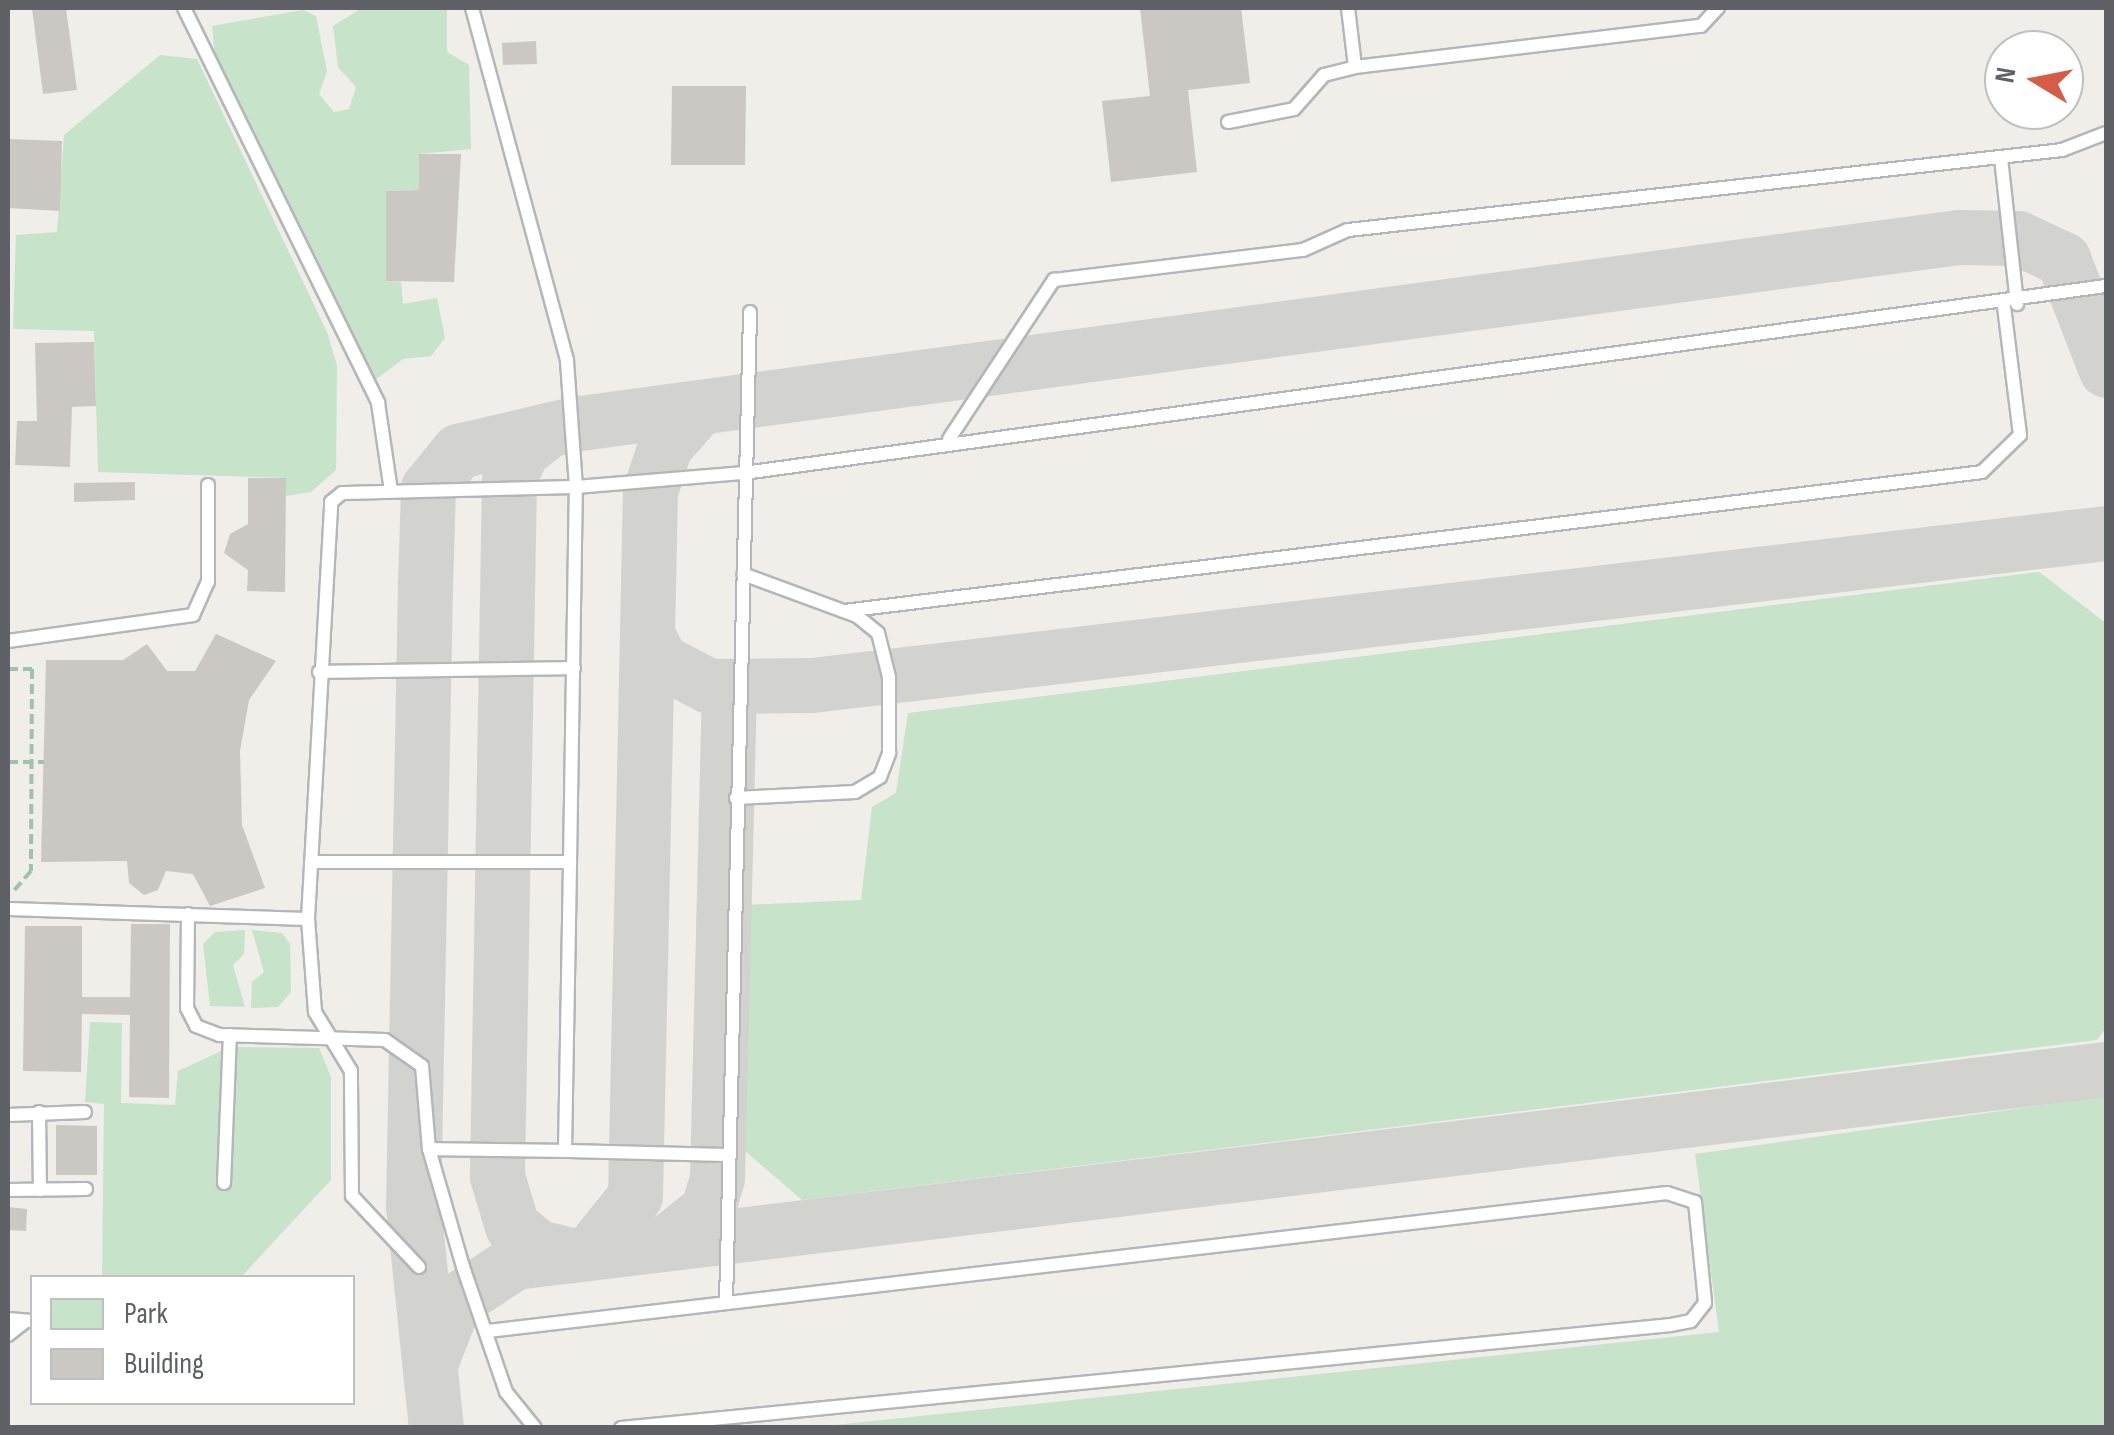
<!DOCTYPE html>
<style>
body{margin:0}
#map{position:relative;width:2114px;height:1435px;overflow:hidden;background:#efeee8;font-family:"Sofia Sans Condensed",sans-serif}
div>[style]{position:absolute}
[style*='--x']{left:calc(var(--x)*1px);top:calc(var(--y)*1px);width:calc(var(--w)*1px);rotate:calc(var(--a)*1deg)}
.green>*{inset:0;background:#c7e3c9}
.taxiway>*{height:55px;margin:-27.5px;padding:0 27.5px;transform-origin:27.5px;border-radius:27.5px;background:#d2d2cf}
.building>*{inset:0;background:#cbc8c4}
.path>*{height:4px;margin-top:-2px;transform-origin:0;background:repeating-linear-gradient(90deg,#a0c2ac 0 10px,transparent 0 15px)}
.roads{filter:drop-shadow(2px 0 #b4b6ba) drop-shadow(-2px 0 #b4b6ba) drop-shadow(0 2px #b4b6ba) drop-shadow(0 -2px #b4b6ba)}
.service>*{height:12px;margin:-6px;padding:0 6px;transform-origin:6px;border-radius:6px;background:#fff}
span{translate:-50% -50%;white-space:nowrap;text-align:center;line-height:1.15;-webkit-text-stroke:9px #fff;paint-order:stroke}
.frame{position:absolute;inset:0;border:10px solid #5f6166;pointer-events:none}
.legend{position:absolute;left:30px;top:1275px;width:325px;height:130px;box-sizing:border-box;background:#fff;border:2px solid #bfc0c2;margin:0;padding:12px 18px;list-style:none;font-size:30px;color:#5f6166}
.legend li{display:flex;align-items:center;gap:20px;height:50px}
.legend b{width:50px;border:2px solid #bfc0c2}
.north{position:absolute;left:1984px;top:30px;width:100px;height:100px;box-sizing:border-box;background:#fff;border:2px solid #bfc0c2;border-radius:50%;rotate:280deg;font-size:28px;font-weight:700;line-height:40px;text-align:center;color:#5f6166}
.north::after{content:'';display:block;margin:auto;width:35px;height:45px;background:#d55d47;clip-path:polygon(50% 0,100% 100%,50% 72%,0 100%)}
</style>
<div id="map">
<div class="green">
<div style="clip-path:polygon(362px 8px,447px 8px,447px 52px,469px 65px,471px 149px,419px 154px,419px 190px,386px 191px,386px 281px,401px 282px,403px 304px,437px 298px,445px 338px,431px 356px,403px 359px,371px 383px,215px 58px,212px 26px,303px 10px,316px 16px,327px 71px,319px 94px,334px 112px,349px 109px,356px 87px,338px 67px,333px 26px)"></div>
<div style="clip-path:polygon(160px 55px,197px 59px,327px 332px,337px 366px,336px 470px,311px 492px,286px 496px,285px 478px,98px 472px,94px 331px,13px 329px,16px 235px,57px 232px,64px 135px)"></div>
<div style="clip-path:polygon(2039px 572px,2106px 623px,2106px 1028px,2097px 1040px,802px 1200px,744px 1150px,742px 905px,861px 900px,872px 807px,896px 793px,908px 713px)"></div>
<div style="clip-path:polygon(245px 930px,244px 954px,233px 965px,245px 1007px,210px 1006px,203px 944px,215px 932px)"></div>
<div style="clip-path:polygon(252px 930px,282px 933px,290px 944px,291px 992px,278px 1007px,251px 1008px,252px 982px,264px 972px)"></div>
<div style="clip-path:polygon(90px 1022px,122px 1023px,121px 1103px,175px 1105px,178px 1071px,230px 1047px,319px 1048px,331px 1077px,331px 1180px,241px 1277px,102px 1277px,104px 1104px,85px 1102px)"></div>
<div style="clip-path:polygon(2106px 1096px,2106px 1427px,816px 1427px,1719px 1332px,1695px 1154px)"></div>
</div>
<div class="taxiway">
<div style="--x:548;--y:430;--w:35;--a:141"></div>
<div style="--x:521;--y:452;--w:30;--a:113"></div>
<div style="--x:509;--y:480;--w:696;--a:90.99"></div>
<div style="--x:497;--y:1176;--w:52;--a:73.3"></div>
<div style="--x:512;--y:1226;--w:33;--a:39"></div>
<div style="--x:538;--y:1247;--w:34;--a:14"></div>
<div style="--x:647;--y:634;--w:30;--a:63"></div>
<div style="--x:661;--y:661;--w:54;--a:27.5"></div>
<div style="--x:709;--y:686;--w:103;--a:-0.6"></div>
<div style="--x:812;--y:685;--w:1303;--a:-6.7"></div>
<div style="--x:668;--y:1241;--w:51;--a:-38.7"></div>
<div style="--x:708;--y:1209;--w:32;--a:-74"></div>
<div style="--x:717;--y:1178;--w:492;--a:-88.6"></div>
<div style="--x:591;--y:1251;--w:70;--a:-51.3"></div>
<div style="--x:635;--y:1196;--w:705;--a:-88.78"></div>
<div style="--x:650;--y:491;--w:47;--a:-71.6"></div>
<div style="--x:665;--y:446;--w:48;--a:-48.4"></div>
<div style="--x:431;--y:1361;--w:63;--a:-68.7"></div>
<div style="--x:454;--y:1302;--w:73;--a:-33.3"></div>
<div style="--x:515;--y:1262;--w:1603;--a:-6.92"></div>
<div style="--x:436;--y:1428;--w:223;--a:-95.9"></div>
<div style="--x:413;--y:1206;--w:619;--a:-88.89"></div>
<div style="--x:425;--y:587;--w:99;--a:-88.3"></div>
<div style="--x:428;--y:488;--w:48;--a:-51"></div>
<div style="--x:458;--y:451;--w:118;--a:-13.2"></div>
<div style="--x:573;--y:424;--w:1398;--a:-7.69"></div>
<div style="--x:1958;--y:237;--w:60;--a:1"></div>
<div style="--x:2018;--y:238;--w:50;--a:25"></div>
<div style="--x:2063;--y:259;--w:119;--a:68.8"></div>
</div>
<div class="building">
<div style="clip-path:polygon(32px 8px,66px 8px,77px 90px,43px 94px)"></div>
<div style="clip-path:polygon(1140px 8px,1241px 8px,1250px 83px,1188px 90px,1197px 172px,1111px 182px,1102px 101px,1150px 96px)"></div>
<div style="clip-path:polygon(536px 41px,537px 64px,503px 65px,502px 43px)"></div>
<div style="clip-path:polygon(672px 86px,746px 86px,745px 165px,671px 165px)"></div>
<div style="clip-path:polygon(8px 139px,62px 141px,60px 211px,8px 208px)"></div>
<div style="clip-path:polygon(419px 154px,461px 154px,454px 282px,386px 281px,386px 191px,419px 190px)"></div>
<div style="clip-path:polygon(94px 342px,96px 406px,72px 407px,70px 467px,15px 465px,17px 421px,37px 421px,35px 343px)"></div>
<div style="clip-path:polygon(248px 478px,286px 478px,285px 592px,247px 591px,248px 570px,224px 553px,230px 534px,248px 524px)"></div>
<div style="clip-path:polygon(135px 482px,135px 500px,74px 502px,74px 483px)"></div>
<div style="clip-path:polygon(216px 634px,276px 661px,249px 700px,240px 751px,242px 825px,265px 888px,210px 906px,193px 874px,166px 871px,158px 890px,144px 895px,129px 883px,127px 861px,41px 862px,46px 660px,123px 660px,147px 644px,167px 671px,195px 671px)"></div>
<div style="clip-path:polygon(131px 924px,170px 924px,169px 1098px,129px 1097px,130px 1015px,82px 1014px,81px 1072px,23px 1071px,25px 926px,82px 926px,82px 997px,130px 997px)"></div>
<div style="clip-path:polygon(56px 1125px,97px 1126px,97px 1175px,56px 1175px)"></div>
<div style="clip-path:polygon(8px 1207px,27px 1209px,26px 1231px,8px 1230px)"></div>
</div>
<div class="path">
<div style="--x:8;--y:669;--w:24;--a:0"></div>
<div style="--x:32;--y:669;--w:202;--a:90.3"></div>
<div style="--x:31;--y:871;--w:29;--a:131"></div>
<div style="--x:8;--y:762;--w:36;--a:0"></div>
</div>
<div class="roads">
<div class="service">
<div style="--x:184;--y:8;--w:440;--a:63.8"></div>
<div style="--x:378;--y:403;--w:89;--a:81.6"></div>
<div style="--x:1348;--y:8;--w:59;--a:83.2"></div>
<div style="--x:1228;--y:122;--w:67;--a:-11.1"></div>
<div style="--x:1294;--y:109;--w:45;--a:-48.6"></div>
<div style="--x:1324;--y:75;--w:32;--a:-14"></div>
<div style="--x:1355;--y:67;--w:348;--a:-6.8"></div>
<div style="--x:1701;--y:26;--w:25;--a:-47"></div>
<div style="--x:2001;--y:158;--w:147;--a:83.7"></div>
<div style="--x:949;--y:439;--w:191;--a:-56.6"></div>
<div style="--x:1054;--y:280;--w:251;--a:-6.9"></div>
<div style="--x:1303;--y:250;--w:49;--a:-24"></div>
<div style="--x:1348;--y:230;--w:718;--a:-6.39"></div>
<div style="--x:2062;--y:150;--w:47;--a:-21.1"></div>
<div style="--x:844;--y:611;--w:1146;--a:-6.96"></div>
<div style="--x:1982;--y:472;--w:53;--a:-44.2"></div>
<div style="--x:2020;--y:435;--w:130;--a:-97.1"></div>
<div style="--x:8;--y:641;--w:187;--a:-8"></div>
<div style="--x:193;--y:615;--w:36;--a:-66"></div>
<div style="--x:208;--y:582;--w:97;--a:-90"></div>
<div style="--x:319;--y:672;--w:255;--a:-0.9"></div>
<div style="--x:736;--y:798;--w:119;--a:-2.9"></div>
<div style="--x:855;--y:792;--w:29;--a:-31"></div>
<div style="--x:880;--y:777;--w:26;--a:-69"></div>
<div style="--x:889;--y:753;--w:76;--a:-90"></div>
<div style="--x:889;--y:677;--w:45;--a:-104"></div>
<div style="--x:878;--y:633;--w:27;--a:-141"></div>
<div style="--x:857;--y:616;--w:121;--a:-159.8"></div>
<div style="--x:311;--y:862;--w:259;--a:0"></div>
<div style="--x:570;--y:862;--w:375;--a:-89.1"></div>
<div style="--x:576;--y:487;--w:169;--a:-4.8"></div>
<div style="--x:744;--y:473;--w:1375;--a:-7.82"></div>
<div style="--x:8;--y:909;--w:300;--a:1.9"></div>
<div style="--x:188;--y:914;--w:94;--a:90.6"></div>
<div style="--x:187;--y:1008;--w:20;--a:63"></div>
<div style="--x:196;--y:1026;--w:25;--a:21"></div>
<div style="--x:219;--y:1035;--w:166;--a:1.7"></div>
<div style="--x:385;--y:1040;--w:45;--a:35.1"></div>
<div style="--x:422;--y:1066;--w:83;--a:85.2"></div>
<div style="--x:429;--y:1149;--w:123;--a:73.9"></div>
<div style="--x:463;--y:1267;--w:132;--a:71"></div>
<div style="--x:506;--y:1392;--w:46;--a:51.1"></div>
<div style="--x:39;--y:1112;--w:78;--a:89.3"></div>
<div style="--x:8;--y:1115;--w:77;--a:-2.2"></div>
<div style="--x:429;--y:1149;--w:136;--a:0.8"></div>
<div style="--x:565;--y:1151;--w:289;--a:-89"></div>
<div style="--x:565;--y:1151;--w:164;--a:1.4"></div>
<div style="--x:224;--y:1183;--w:148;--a:-87.7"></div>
<div style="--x:8;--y:1190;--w:78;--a:-0.7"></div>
<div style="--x:419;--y:1267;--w:98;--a:-133.3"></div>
<div style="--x:352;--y:1196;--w:125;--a:-90.5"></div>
<div style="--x:351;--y:1071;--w:69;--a:-121.4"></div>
<div style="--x:315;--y:1012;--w:93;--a:-94.3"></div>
<div style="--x:308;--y:919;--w:418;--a:-86.8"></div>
<div style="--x:331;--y:502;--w:14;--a:-39"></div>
<div style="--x:342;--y:493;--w:234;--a:-1.5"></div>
<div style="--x:576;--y:487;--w:127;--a:-94.1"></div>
<div style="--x:567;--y:360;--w:365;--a:-105.1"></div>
<div style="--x:726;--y:1303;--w:991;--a:-88.61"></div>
<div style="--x:8;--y:1319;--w:24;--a:5"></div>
<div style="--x:488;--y:1331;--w:1187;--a:-6.68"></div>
<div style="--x:1667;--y:1193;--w:29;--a:18"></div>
<div style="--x:1695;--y:1202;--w:101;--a:84.3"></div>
<div style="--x:1705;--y:1303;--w:23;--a:128"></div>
<div style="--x:1691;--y:1321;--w:20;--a:169"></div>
<div style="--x:1671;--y:1325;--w:1055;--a:174.4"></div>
<div style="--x:8;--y:1335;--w:23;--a:-38"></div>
</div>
</div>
<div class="frame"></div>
<ul class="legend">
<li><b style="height:28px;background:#c7e3c9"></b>Park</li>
<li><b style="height:28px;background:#cbc8c4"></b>Building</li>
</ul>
<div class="north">N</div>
</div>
